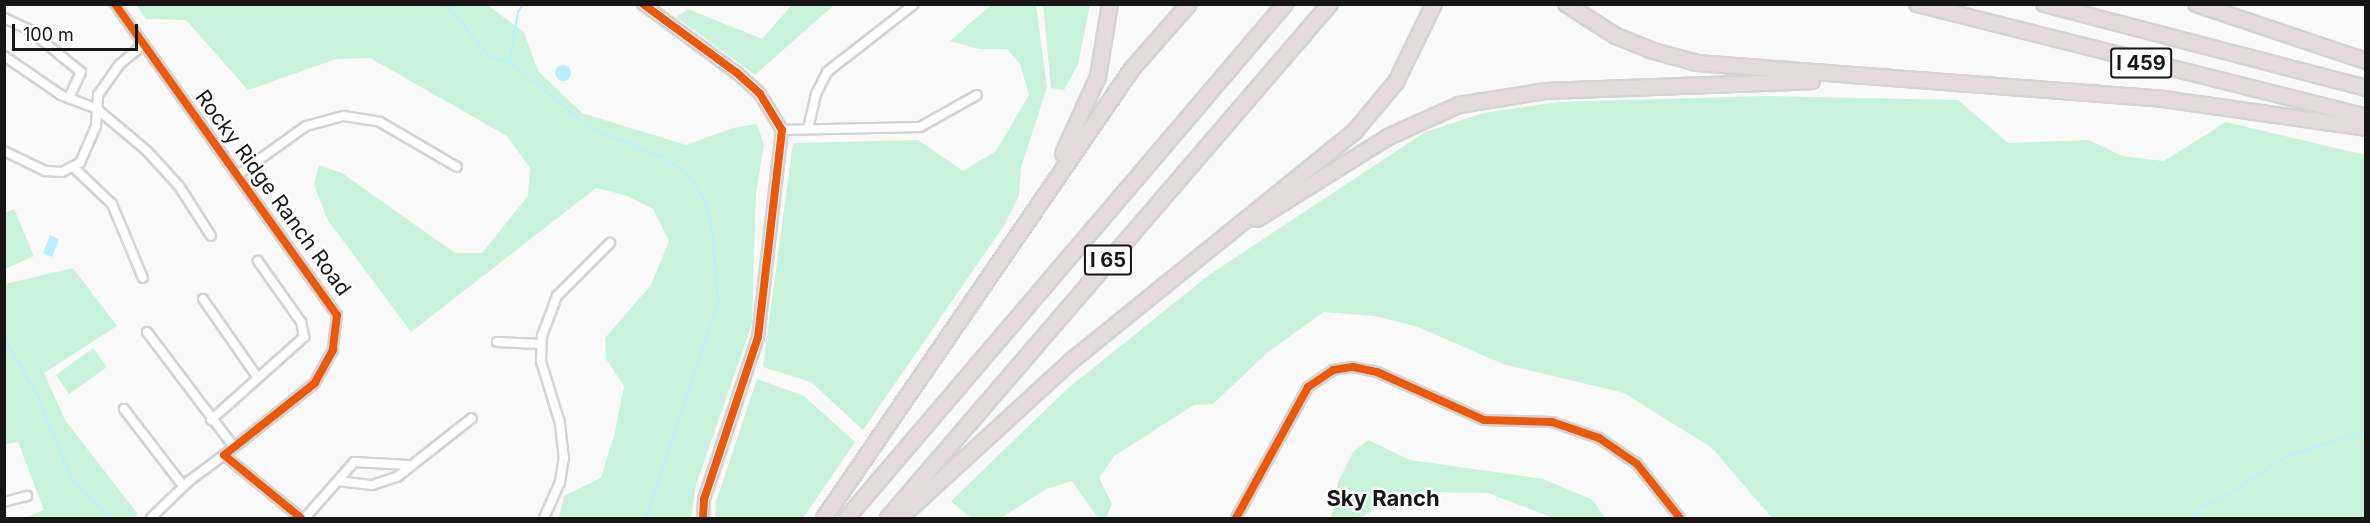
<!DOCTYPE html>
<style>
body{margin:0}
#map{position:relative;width:2370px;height:523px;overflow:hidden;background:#f9f9f9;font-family:Inter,sans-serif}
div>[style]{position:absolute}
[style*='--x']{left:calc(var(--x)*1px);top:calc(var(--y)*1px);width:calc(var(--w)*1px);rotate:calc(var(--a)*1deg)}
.green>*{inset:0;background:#c8f2db}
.water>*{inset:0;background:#bbeefc}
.round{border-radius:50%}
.stream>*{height:2px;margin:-1px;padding:0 1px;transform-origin:1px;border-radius:1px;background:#bbeefc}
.roads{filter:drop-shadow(2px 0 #d3d3d4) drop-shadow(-2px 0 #d3d3d4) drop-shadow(0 2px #d3d3d4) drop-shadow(0 -2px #d3d3d4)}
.street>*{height:8px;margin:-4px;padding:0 4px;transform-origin:4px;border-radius:4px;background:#fefefe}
.secondary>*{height:10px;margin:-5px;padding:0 5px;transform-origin:5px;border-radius:5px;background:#f6f3f4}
.highway>*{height:14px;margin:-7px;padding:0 7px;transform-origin:7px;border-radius:7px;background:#e3dadc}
.cycleway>*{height:8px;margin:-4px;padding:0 4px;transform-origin:4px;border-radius:4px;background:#e8590c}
span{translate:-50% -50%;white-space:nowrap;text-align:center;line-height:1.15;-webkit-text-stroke:4.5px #fff;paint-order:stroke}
.shield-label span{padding:2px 4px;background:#fff;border:2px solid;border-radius:4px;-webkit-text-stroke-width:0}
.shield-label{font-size:20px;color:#161617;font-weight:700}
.street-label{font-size:21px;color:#161617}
.neighbourhood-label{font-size:22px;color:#161617;font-weight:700}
.frame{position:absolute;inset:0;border:6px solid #161617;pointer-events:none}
.scale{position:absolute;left:12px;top:24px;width:126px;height:27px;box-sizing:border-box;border:3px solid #161617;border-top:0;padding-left:8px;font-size:18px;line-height:21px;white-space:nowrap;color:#161617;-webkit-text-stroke:4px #fff;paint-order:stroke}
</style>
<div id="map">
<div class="green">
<div style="clip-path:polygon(136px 5px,487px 5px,524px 32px,538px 71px,582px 113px,686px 145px,733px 128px,757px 124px,764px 145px,756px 192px,752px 324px,696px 485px,691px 518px,559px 518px,564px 496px,601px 478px,615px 432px,624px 386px,606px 359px,605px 338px,651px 285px,669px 241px,653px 209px,625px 195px,596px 188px,411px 332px,327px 219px,314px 184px,319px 165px,342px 173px,455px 253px,482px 253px,528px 196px,530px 168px,507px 136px,370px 58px,336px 59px,248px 90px,186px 20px,146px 19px)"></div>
<div style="clip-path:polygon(792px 5px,834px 5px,755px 75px,676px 17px,688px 9px,762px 39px)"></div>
<div style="clip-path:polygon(991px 5px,1036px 5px,1047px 87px,1021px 168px,1019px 196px,1005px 224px,863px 430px,811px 382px,763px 367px,793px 143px,918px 140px,963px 171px,996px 151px,1029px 95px,1020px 64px,1007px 49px,979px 49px,950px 41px)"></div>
<div style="clip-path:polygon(1043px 5px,1090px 5px,1078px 64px,1064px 90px,1051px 88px)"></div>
<div style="clip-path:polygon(1765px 96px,1958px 100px,2008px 143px,2089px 140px,2122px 156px,2164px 161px,2226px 122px,2365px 155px,2365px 518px,1772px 518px,1712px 448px,1624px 393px,1503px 364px,1418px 327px,1375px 316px,1324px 312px,1268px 352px,1213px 404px,1194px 405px,1114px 456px,1099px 478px,1112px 504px,1106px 518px,1098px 518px,1072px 481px,1046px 489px,1001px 518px,971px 518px,951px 501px,1067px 389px,1209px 275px,1425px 132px,1484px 113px,1558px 102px)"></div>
<div style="clip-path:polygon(14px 209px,34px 256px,5px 269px,5px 213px)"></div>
<div style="clip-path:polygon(73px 268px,117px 326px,44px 373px,65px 420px,137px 513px,136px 518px,24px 518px,44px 510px,18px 442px,5px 444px,5px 284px)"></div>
<div style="clip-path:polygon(93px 348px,107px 367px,69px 394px,56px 375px)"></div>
<div style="clip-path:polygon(757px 379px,804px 396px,855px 442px,803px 518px,715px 518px,716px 502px)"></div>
<div style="clip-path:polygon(1368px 440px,1410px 460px,1543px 479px,1593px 500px,1605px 518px,1554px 518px,1488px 493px,1427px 492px,1393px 497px,1361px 518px,1331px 518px,1338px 482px,1353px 452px)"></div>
</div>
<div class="water">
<div class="round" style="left:555px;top:65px;width:16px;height:16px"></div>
<div style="clip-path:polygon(50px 235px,59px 239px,52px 257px,43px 253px)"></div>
</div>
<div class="stream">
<div style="--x:446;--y:4;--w:66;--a:50.5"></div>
<div style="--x:488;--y:55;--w:24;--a:19"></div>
<div style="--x:511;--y:63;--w:102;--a:39.4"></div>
<div style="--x:590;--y:128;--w:80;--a:22.1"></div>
<div style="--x:664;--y:158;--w:26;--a:32"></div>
<div style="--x:686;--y:172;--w:35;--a:57"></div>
<div style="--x:705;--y:201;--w:35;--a:77"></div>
<div style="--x:713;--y:235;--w:69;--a:85.9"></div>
<div style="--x:718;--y:304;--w:226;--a:108.6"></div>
<div style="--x:509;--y:62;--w:51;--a:-79.8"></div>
<div style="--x:518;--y:12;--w:9;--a:-58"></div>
<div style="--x:4;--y:338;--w:66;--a:59.9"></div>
<div style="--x:37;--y:395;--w:92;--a:67.6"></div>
<div style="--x:72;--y:480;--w:55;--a:43.5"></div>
<div style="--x:2190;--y:518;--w:20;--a:-45"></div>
<div style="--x:2204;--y:504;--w:14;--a:-12"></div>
<div style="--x:2218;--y:501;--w:82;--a:-33.1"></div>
<div style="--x:2287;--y:456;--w:83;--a:-16.9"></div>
</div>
<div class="roads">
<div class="street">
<div style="--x:115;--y:4;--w:382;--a:54.5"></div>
<div style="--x:337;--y:315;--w:35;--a:97"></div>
<div style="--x:333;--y:350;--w:38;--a:119"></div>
<div style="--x:315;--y:383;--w:116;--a:141.6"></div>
<div style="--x:224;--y:455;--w:99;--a:39.3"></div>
<div style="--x:4;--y:18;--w:26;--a:25"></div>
<div style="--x:28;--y:29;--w:68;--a:39.1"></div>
<div style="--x:81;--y:72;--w:29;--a:115"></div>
<div style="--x:4;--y:56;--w:69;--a:34.4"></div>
<div style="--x:61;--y:95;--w:39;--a:21"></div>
<div style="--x:97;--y:109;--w:65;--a:40"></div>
<div style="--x:147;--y:151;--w:47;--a:47.6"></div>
<div style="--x:179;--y:186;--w:59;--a:57.4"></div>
<div style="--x:808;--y:129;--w:36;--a:-77"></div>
<div style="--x:816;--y:94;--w:25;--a:-63"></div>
<div style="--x:827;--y:72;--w:110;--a:-38"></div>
<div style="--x:782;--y:130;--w:138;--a:-1.2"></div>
<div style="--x:920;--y:127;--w:65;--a:-29.3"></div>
<div style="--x:4;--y:151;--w:46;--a:26"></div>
<div style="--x:45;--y:171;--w:17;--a:3"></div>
<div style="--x:62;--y:172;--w:20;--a:-27"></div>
<div style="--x:80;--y:163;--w:40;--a:-66.6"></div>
<div style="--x:96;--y:126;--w:31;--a:-86"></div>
<div style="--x:98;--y:95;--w:38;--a:-55"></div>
<div style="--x:120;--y:64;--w:31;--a:-40"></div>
<div style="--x:73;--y:167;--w:54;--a:43.5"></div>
<div style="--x:112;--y:204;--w:80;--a:67.3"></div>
<div style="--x:239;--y:174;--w:82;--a:-35.6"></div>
<div style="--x:306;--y:126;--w:39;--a:-15"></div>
<div style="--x:344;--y:116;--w:36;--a:9"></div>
<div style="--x:380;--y:122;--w:89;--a:30.3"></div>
<div style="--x:203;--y:299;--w:96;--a:55.2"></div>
<div style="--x:147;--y:332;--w:144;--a:52.9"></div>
<div style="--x:497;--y:342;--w:43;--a:2.7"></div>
<div style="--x:124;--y:409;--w:97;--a:52.5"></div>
<div style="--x:211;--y:420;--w:125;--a:-41.7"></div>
<div style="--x:304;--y:337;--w:15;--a:-101"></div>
<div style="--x:301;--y:322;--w:75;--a:-125.2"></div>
<div style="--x:338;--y:481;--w:34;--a:7"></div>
<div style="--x:372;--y:485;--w:26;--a:-18"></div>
<div style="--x:397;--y:477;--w:95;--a:-38.2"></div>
<div style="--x:4;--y:502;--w:24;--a:-15"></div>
<div style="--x:151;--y:518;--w:53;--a:-44.2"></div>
<div style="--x:189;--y:481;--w:44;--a:-36.6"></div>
<div style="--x:305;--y:518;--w:74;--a:-48.8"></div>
<div style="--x:354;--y:462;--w:54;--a:3.2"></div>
<div style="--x:544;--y:518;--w:39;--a:-66"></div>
<div style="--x:560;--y:482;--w:24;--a:-81"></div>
<div style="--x:564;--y:458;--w:38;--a:-97"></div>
<div style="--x:559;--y:420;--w:62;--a:-107"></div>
<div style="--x:541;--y:361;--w:25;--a:-88"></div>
<div style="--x:542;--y:336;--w:43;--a:-69.4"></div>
<div style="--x:557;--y:296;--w:75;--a:-45"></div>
<div style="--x:1236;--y:518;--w:149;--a:-61.2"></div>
<div style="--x:1308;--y:387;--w:30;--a:-34"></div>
<div style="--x:1333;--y:370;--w:20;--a:-9"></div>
<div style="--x:1353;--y:367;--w:25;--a:12"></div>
<div style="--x:1377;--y:372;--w:117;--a:24.2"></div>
<div style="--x:1484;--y:420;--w:68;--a:1.7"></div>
<div style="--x:1552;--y:422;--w:50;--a:18.8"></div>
<div style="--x:1599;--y:438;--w:46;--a:34.4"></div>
<div style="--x:1637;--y:464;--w:69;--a:51.5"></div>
</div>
<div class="secondary">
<div style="--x:643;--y:4;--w:117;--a:36.3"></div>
<div style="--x:737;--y:73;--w:31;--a:42"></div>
<div style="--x:760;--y:94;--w:42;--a:58.6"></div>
<div style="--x:782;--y:130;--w:208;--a:96.6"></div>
<div style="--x:758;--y:337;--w:171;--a:108.4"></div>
<div style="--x:704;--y:499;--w:19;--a:93"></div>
</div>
<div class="highway">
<div style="--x:1566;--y:4;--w:59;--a:32.6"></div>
<div style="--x:1616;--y:36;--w:37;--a:22"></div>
<div style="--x:1650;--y:50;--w:49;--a:15.5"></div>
<div style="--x:1697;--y:63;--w:460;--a:4.4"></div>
<div style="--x:2156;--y:98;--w:212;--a:8.1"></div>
<div style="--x:1917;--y:4;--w:463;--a:14.1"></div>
<div style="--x:2044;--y:4;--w:333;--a:14.6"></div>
<div style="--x:2196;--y:4;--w:179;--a:18.5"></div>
<div style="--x:1063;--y:154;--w:85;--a:-65.6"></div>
<div style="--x:1098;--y:77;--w:74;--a:-80.7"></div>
<div style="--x:1257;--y:219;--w:155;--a:-32"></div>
<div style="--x:1388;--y:137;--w:78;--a:-24.3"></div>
<div style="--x:1459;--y:105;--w:87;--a:-9.2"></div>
<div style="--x:1545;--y:91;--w:267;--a:-2.1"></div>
<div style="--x:824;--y:518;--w:544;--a:-55.55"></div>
<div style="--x:1132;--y:69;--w:86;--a:-48.8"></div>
<div style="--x:847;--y:518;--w:675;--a:-49.56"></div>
<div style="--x:888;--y:518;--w:678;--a:-49.31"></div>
<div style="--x:900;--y:518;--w:231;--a:-42.5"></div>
<div style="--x:1070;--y:362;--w:367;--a:-39"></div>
<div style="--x:1355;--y:131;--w:64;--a:-50.1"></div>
<div style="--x:1396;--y:82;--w:87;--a:-64"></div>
</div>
</div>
<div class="cycleway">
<div style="--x:115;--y:4;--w:382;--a:54.5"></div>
<div style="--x:337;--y:315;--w:35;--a:97"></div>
<div style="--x:333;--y:350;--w:38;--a:119"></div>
<div style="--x:315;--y:383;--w:116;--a:141.6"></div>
<div style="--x:224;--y:455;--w:99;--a:39.3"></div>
<div style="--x:643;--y:4;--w:117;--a:36.3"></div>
<div style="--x:737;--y:73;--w:31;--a:42"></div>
<div style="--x:760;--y:94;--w:42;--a:58.6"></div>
<div style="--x:782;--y:130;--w:208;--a:96.6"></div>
<div style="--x:758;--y:337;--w:171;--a:108.4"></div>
<div style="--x:704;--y:499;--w:19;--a:93"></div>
<div style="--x:1236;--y:518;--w:149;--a:-61.2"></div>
<div style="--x:1308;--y:387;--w:30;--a:-34"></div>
<div style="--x:1333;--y:370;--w:20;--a:-9"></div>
<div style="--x:1353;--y:367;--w:25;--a:12"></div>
<div style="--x:1377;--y:372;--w:117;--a:24.2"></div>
<div style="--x:1484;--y:420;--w:68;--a:1.7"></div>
<div style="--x:1552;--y:422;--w:50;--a:18.8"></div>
<div style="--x:1599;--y:438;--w:46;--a:34.4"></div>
<div style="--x:1637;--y:464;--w:69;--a:51.5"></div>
</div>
<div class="shield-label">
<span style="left:2141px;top:63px">I 459</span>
<span style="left:1108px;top:260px">I 65</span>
</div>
<div class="street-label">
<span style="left:273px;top:193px;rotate:54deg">Rocky Ridge Ranch Road</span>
</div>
<div class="neighbourhood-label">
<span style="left:1383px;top:499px">Sky Ranch</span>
</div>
<div class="frame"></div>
<div class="scale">100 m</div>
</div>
